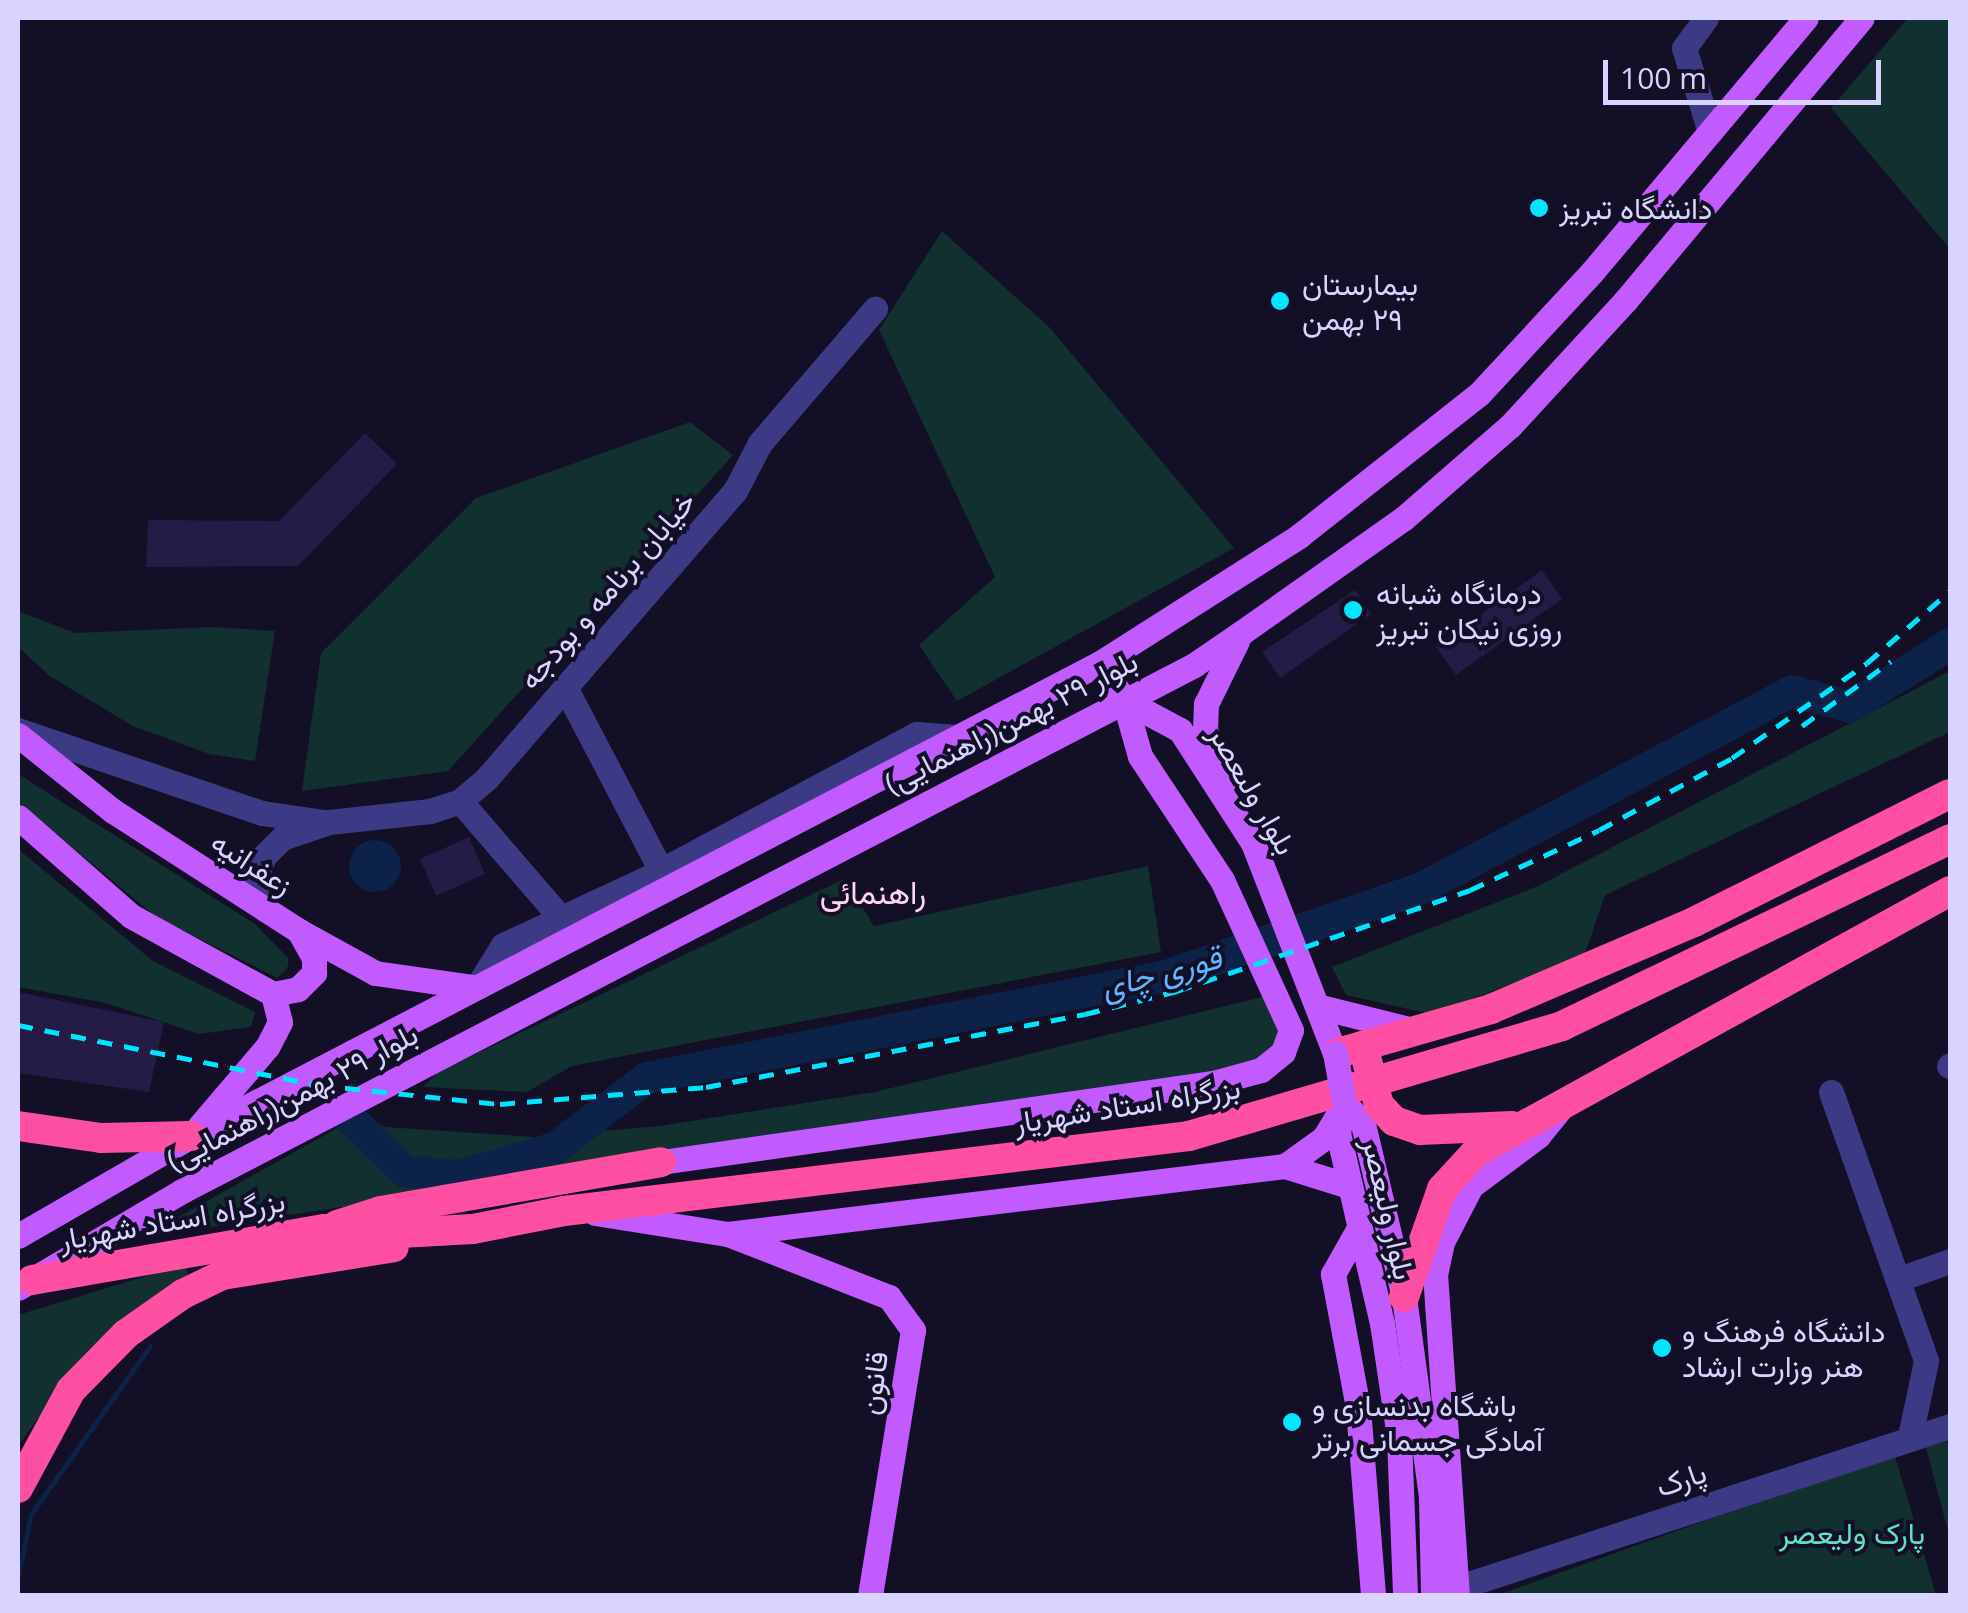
<!DOCTYPE html>
<meta charset="utf-8">
<style>
body{margin:0}
#map{position:relative;width:1968px;height:1613px;overflow:hidden;background:#130f26;font-family:"Open Sans",Vazirmatn,sans-serif}
div>[style]{position:absolute}
[style*='--x']{left:calc(var(--x)*1px);top:calc(var(--y)*1px);width:calc(var(--w)*1px);rotate:calc(var(--a)*1deg)}
.green>*{inset:0;background:#12302f}
.water>*{inset:0;background:#0c2248}
.round{border-radius:50%}
.stream>*{height:5px;margin:-2.5px;padding:0 2.5px;transform-origin:2.5px;border-radius:2.5px;background:#0c2248}
.river>*{height:32px;margin:-16px;padding:0 16px;transform-origin:16px;border-radius:16px;background:#0c2248}
.building>*{inset:0;background:#241b47}
.minor>*{height:25px;margin:-12.5px;padding:0 12.5px;transform-origin:12.5px;border-radius:12.5px;background:#3d3a85}
.major>*{height:25px;margin:-12.5px;padding:0 12.5px;transform-origin:12.5px;border-radius:12.5px;background:#c25bff}
.highway>*{height:30px;margin:-15px;padding:0 15px;transform-origin:15px;border-radius:15px;background:#ff4fa3}
.rail>*{height:5px;margin-top:-2.5px;transform-origin:0;background:repeating-linear-gradient(90deg,#00e5ff 0 15px,transparent 0 27px)}
.major-bridge>*{height:25px;margin:-12.5px;padding:0 12.5px;transform-origin:12.5px;border-radius:12.5px;background:#c25bff}
.highway-bridge>*{height:30px;margin:-15px;padding:0 15px;transform-origin:15px;border-radius:15px;background:#ff4fa3}
.dots>*{width:28px;height:28px;translate:-50% -50%;box-sizing:border-box;border:5px solid #130f26;border-radius:50%}
span{translate:-50% -50%;white-space:nowrap;text-align:center;line-height:1.15;-webkit-text-stroke:8px #130f26;paint-order:stroke}
.poi-label{font-size:30px;color:#d9d4ff}
.left{translate:0 -50%;text-align:left}
.street-label{font-size:30px;color:#d9d4ff}
.park-label{font-size:30px;color:#5fe0c0}
.neighbourhood-label{font-size:32px;color:#ffd6f0}
.water-label{font-size:32px;color:#62b6ff;font-style:italic}
.frame{position:absolute;inset:0;border:20px solid #d9d4ff;pointer-events:none}
.scale{position:absolute;left:1603px;top:60px;width:278px;height:45px;box-sizing:border-box;border:5px solid #d9d4ff;border-top:0;padding-left:12px;font-size:30px;line-height:35px;white-space:nowrap;color:#d9d4ff;-webkit-text-stroke:8px #130f26;paint-order:stroke}
</style>
<div id="map">
<div class="green">
<div style="clip-path:polygon(1908px 18px,1950px 18px,1950px 249px,1831px 108px)"></div>
<div style="clip-path:polygon(942px 231px,1050px 328px,1234px 548px,957px 701px,919px 645px,995px 577px,879px 330px)"></div>
<div style="clip-path:polygon(690px 422px,733px 455px,448px 771px,302px 791px,321px 653px,476px 498px)"></div>
<div style="clip-path:polygon(18px 611px,75px 633px,213px 627px,275px 631px,255px 761px,209px 754px,133px 726px,51px 677px,18px 647px)"></div>
<div style="clip-path:polygon(1950px 671px,1950px 732px,1605px 895px,1584px 957px,1431px 1014px,1346px 995px,1332px 967px,1538px 886px)"></div>
<div style="clip-path:polygon(18px 774px,255px 924px,289px 959px,287px 969px,277px 978px,155px 916px,18px 802px)"></div>
<div style="clip-path:polygon(18px 849px,153px 961px,255px 1012px,251px 1027px,199px 1034px,106px 1003px,18px 987px)"></div>
<div style="clip-path:polygon(1148px 866px,1161px 952px,572px 1066px,527px 1092px,423px 1087px,438px 1072px,844px 879px,874px 926px)"></div>
<div style="clip-path:polygon(1274px 994px,1282px 1025px,1276px 1044px,1260px 1060px,1228px 1070px,141px 1238px,355px 1118px,385px 1127px,535px 1137px,660px 1126px,875px 1092px)"></div>
<div style="clip-path:polygon(186px 1264px,188px 1275px,66px 1380px,18px 1446px,18px 1315px)"></div>
<div style="clip-path:polygon(1950px 1441px,1950px 1539px,1926px 1447px)"></div>
<div style="clip-path:polygon(1894px 1453px,1936px 1595px,1495px 1596px)"></div>
</div>
<div class="water">
<div class="round" style="left:349px;top:840px;width:52px;height:52px"></div>
</div>
<div class="stream">
<div style="--x:18;--y:1576;--w:63;--a:-78.2"></div>
<div style="--x:31;--y:1514;--w:206;--a:-54.7"></div>
</div>
<div class="river">
<div style="--x:349;--y:1117;--w:77;--a:44.5"></div>
<div style="--x:404;--y:1171;--w:55;--a:5.2"></div>
<div style="--x:459;--y:1176;--w:100;--a:-16.3"></div>
<div style="--x:555;--y:1148;--w:116;--a:-37.3"></div>
<div style="--x:647;--y:1078;--w:529;--a:-11.12"></div>
<div style="--x:1166;--y:976;--w:271;--a:-19"></div>
<div style="--x:1422;--y:888;--w:419;--a:-28"></div>
<div style="--x:1792;--y:691;--w:60;--a:15.4"></div>
<div style="--x:1850;--y:707;--w:118;--a:-32.2"></div>
</div>
<div class="building">
<div style="clip-path:polygon(365px 433px,397px 464px,298px 566px,146px 567px,148px 520px,279px 521px)"></div>
<div style="clip-path:polygon(1542px 570px,1562px 599px,1456px 675px,1436px 647px)"></div>
<div style="clip-path:polygon(1355px 590px,1371px 614px,1280px 678px,1262px 652px)"></div>
<div style="clip-path:polygon(469px 837px,485px 874px,436px 896px,420px 859px)"></div>
<div style="clip-path:polygon(18px 992px,164px 1022px,149px 1092px,18px 1073px)"></div>
</div>
<div class="minor">
<div style="--x:1706;--y:18;--w:37;--a:126"></div>
<div style="--x:1684;--y:48;--w:88;--a:72.8"></div>
<div style="--x:565;--y:687;--w:208;--a:62.4"></div>
<div style="--x:18;--y:730;--w:258;--a:18.8"></div>
<div style="--x:262;--y:813;--w:63;--a:8.3"></div>
<div style="--x:460;--y:801;--w:155;--a:49.2"></div>
<div style="--x:266;--y:910;--w:31;--a:-112"></div>
<div style="--x:254;--y:881;--w:27;--a:-68"></div>
<div style="--x:264;--y:856;--w:25;--a:-45"></div>
<div style="--x:282;--y:838;--w:50;--a:-18.8"></div>
<div style="--x:329;--y:822;--w:102;--a:-6.2"></div>
<div style="--x:430;--y:811;--w:32;--a:-18"></div>
<div style="--x:460;--y:801;--w:35;--a:-40"></div>
<div style="--x:487;--y:778;--w:379;--a:-49.2"></div>
<div style="--x:735;--y:491;--w:54;--a:-62.5"></div>
<div style="--x:760;--y:443;--w:177;--a:-49.4"></div>
<div style="--x:477;--y:987;--w:49;--a:-58.2"></div>
<div style="--x:503;--y:945;--w:154;--a:-24.9"></div>
<div style="--x:643;--y:880;--w:310;--a:-28.1"></div>
<div style="--x:916;--y:734;--w:39;--a:4"></div>
<div style="--x:1949;--y:1066;--w:1;--a:-45"></div>
<div style="--x:1831;--y:1092;--w:285;--a:70.5"></div>
<div style="--x:1926;--y:1361;--w:77;--a:102"></div>
<div style="--x:1899;--y:1279;--w:54;--a:-19.4"></div>
<div style="--x:1438;--y:1594;--w:539;--a:-18.17"></div>
</div>
<div class="major">
<div style="--x:1124;--y:700;--w:64;--a:28.2"></div>
<div style="--x:1180;--y:730;--w:135;--a:57.1"></div>
<div style="--x:1253;--y:843;--w:225;--a:68.7"></div>
<div style="--x:18;--y:735;--w:122;--a:38.7"></div>
<div style="--x:113;--y:811;--w:221;--a:32.8"></div>
<div style="--x:299;--y:931;--w:87;--a:28.9"></div>
<div style="--x:375;--y:973;--w:98;--a:8.2"></div>
<div style="--x:1226;--y:779;--w:52;--a:-113.6"></div>
<div style="--x:1205;--y:731;--w:27;--a:-88"></div>
<div style="--x:1206;--y:704;--w:70;--a:-63.8"></div>
<div style="--x:18;--y:817;--w:150;--a:41.2"></div>
<div style="--x:131;--y:916;--w:162;--a:28.8"></div>
<div style="--x:273;--y:994;--w:29;--a:76"></div>
<div style="--x:280;--y:1022;--w:28;--a:117"></div>
<div style="--x:267;--y:1047;--w:105;--a:130.4"></div>
<div style="--x:273;--y:994;--w:25;--a:-11"></div>
<div style="--x:298;--y:989;--w:23;--a:-45"></div>
<div style="--x:314;--y:973;--w:15;--a:-90"></div>
<div style="--x:314;--y:958;--w:31;--a:-119"></div>
<div style="--x:1320;--y:1007;--w:100;--a:13.9"></div>
<div style="--x:1344;--y:1102;--w:29;--a:49"></div>
<div style="--x:1363;--y:1124;--w:178;--a:76.7"></div>
<div style="--x:1404;--y:1297;--w:203;--a:82.3"></div>
<div style="--x:1431;--y:1498;--w:98;--a:88.8"></div>
<div style="--x:1344;--y:1102;--w:32;--a:101"></div>
<div style="--x:1338;--y:1133;--w:195;--a:77"></div>
<div style="--x:1382;--y:1323;--w:115;--a:81.5"></div>
<div style="--x:1399;--y:1437;--w:159;--a:87.8"></div>
<div style="--x:661;--y:1162;--w:558;--a:-8.14"></div>
<div style="--x:1213;--y:1083;--w:50;--a:-15.2"></div>
<div style="--x:1261;--y:1070;--w:28;--a:-39"></div>
<div style="--x:1283;--y:1052;--w:23;--a:-70"></div>
<div style="--x:1291;--y:1030;--w:165;--a:-114.7"></div>
<div style="--x:1222;--y:880;--w:149;--a:-123.5"></div>
<div style="--x:1140;--y:756;--w:58;--a:-105.9"></div>
<div style="--x:1124;--y:700;--w:44;--a:-123"></div>
<div style="--x:1285;--y:1166;--w:48;--a:-35.7"></div>
<div style="--x:1324;--y:1138;--w:31;--a:-59"></div>
<div style="--x:595;--y:1213;--w:135;--a:9"></div>
<div style="--x:728;--y:1234;--w:561;--a:-6.96"></div>
<div style="--x:1285;--y:1166;--w:67;--a:17.4"></div>
<div style="--x:1359;--y:1228;--w:53;--a:119.5"></div>
<div style="--x:1333;--y:1274;--w:136;--a:79.4"></div>
<div style="--x:1358;--y:1408;--w:189;--a:85.4"></div>
<div style="--x:728;--y:1234;--w:173;--a:21.4"></div>
<div style="--x:889;--y:1297;--w:41;--a:54"></div>
<div style="--x:913;--y:1330;--w:269;--a:99.2"></div>
<div style="--x:18;--y:1236;--w:200;--a:-30"></div>
<div style="--x:191;--y:1136;--w:1025;--a:-27.49"></div>
<div style="--x:1100;--y:663;--w:236;--a:-32.5"></div>
<div style="--x:1299;--y:536;--w:229;--a:-38.3"></div>
<div style="--x:1479;--y:394;--w:166;--a:-47.2"></div>
<div style="--x:1592;--y:272;--w:332;--a:-49.9"></div>
<div style="--x:18;--y:1288;--w:191;--a:-30.6"></div>
<div style="--x:182;--y:1191;--w:1141;--a:-27.46"></div>
<div style="--x:1194;--y:665;--w:57;--a:-34.2"></div>
<div style="--x:1241;--y:633;--w:199;--a:-35.2"></div>
<div style="--x:1404;--y:518;--w:140;--a:-41"></div>
<div style="--x:1510;--y:426;--w:170;--a:-47.4"></div>
<div style="--x:1625;--y:301;--w:369;--a:-50.1"></div>
<div style="--x:1457;--y:1596;--w:322;--a:-93.9"></div>
<div style="--x:1435;--y:1275;--w:34;--a:-78"></div>
<div style="--x:1442;--y:1242;--w:63;--a:-62.6"></div>
<div style="--x:1471;--y:1186;--w:84;--a:-36.7"></div>
<div style="--x:1538;--y:1136;--w:33;--a:-51"></div>
</div>
<div class="highway">
<div style="--x:1338;--y:1053;--w:159;--a:-16"></div>
<div style="--x:1491;--y:1009;--w:221;--a:-23.2"></div>
<div style="--x:1694;--y:922;--w:286;--a:-26.6"></div>
<div style="--x:1379;--y:1105;--w:22;--a:47"></div>
<div style="--x:1394;--y:1121;--w:28;--a:19"></div>
<div style="--x:1420;--y:1130;--w:92;--a:-2.5"></div>
<div style="--x:18;--y:1126;--w:84;--a:8.2"></div>
<div style="--x:101;--y:1138;--w:90;--a:-1.3"></div>
<div style="--x:337;--y:1225;--w:46;--a:-17.7"></div>
<div style="--x:381;--y:1211;--w:284;--a:-9.9"></div>
<div style="--x:32;--y:1280;--w:296;--a:-9.9"></div>
<div style="--x:324;--y:1229;--w:57;--a:5"></div>
<div style="--x:381;--y:1234;--w:92;--a:-3.1"></div>
<div style="--x:473;--y:1229;--w:93;--a:-11.2"></div>
<div style="--x:564;--y:1211;--w:629;--a:-6.84"></div>
<div style="--x:1189;--y:1136;--w:389;--a:-16.4"></div>
<div style="--x:1562;--y:1026;--w:431;--a:-25.7"></div>
<div style="--x:1404;--y:1297;--w:114;--a:-70.6"></div>
<div style="--x:1442;--y:1189;--w:50;--a:-47.4"></div>
<div style="--x:1476;--y:1152;--w:541;--a:-28.84"></div>
<div style="--x:18;--y:1488;--w:111;--a:-61.6"></div>
<div style="--x:71;--y:1390;--w:78;--a:-45.5"></div>
<div style="--x:126;--y:1334;--w:70;--a:-35.1"></div>
<div style="--x:183;--y:1294;--w:43;--a:-26"></div>
<div style="--x:222;--y:1275;--w:174;--a:-9.2"></div>
</div>
<div class="rail">
<div style="--x:1802;--y:726;--w:110;--a:-36.1"></div>
<div style="--x:18;--y:1025;--w:306;--a:11.3"></div>
<div style="--x:318;--y:1085;--w:183;--a:6"></div>
<div style="--x:500;--y:1104;--w:207;--a:-4.7"></div>
<div style="--x:706;--y:1087;--w:386;--a:-10.9"></div>
<div style="--x:1085;--y:1014;--w:95;--a:-14"></div>
<div style="--x:1177;--y:991;--w:310;--a:-19"></div>
<div style="--x:1470;--y:890;--w:142;--a:-24.9"></div>
<div style="--x:1599;--y:830;--w:151;--a:-28.4"></div>
<div style="--x:1732;--y:758;--w:165;--a:-35.1"></div>
<div style="--x:1867;--y:663;--w:110;--a:-40.9"></div>
</div>
<div class="major-bridge">
<div style="--x:1335;--y:1053;--w:50;--a:79.6"></div>
</div>
<div class="highway-bridge">
<div style="--x:1363;--y:1046;--w:61;--a:74.8"></div>
</div>
<div class="dots">
<div style="left:1539px;top:208px;background:#00e5ff"></div>
<div style="left:1280px;top:301px;background:#00e5ff"></div>
<div style="left:1353px;top:610px;background:#00e5ff"></div>
<div style="left:1662px;top:1348px;background:#00e5ff"></div>
<div style="left:1292px;top:1422px;background:#00e5ff"></div>
</div>
<div class="poi-label">
<span class="left" style="left:1559px;top:208px">دانشگاه تبریز</span>
<span class="left" style="left:1302px;top:301px">بیمارستان<br>٢٩ بهمن</span>
<span class="left" style="left:1376px;top:610px">درمانگاه شبانه<br>روزی نیکان تبریز</span>
<span class="left" style="left:1682px;top:1348px">دانشگاه فرهنگ و<br>هنر وزارت ارشاد</span>
<span class="left" style="left:1312px;top:1422px">باشگاه بدنسازی و<br>آمادگی جسمانی برتر</span>
</div>
<div class="street-label">
<span style="left:607px;top:590px;rotate:-49deg">خیابان برنامه و بودجه</span>
<span style="left:1011px;top:722px;rotate:-27deg">بلوار ٢٩ بهمن(راهنمایی)</span>
<span style="left:1253px;top:790px;rotate:60deg">بلوار ولىعصر</span>
<span style="left:252px;top:863px;rotate:33deg">زعفرانیه</span>
<span style="left:292px;top:1097px;rotate:-28deg">بلوار ٢٩ بهمن(راهنمایی)</span>
<span style="left:1127px;top:1105px;rotate:-9deg">بزرگراه استاد شهریار</span>
<span style="left:1389px;top:1209px;rotate:77deg">بلوار ولیعصر</span>
<span style="left:172px;top:1220px;rotate:-10deg">بزرگراه استاد شهریار</span>
<span style="left:873px;top:1383px;rotate:-82deg">قانون</span>
<span style="left:1681px;top:1479px;rotate:-19deg">پارک</span>
</div>
<div class="park-label">
<span style="left:1852px;top:1533px">پارک ولیعصر</span>
</div>
<div class="neighbourhood-label">
<span style="left:873px;top:892px">راهنمائی</span>
</div>
<div class="water-label">
<span style="left:1161px;top:972px;rotate:-15deg">قوری چای</span>
</div>
<div class="frame"></div>
<div class="scale">100 m</div>
</div>
